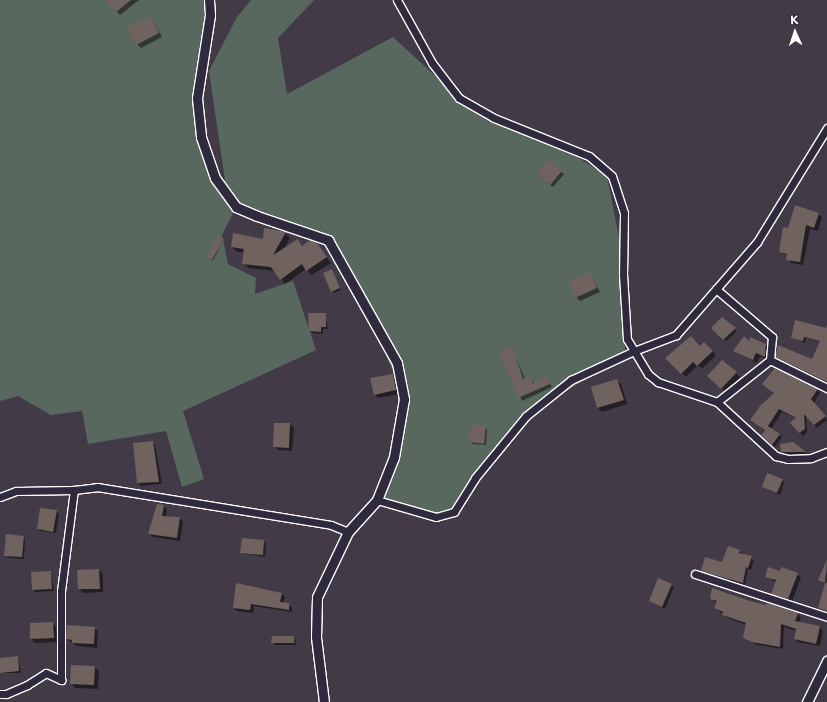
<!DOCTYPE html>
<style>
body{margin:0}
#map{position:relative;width:827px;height:702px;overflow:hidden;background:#423b47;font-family:"Playpen Sans",sans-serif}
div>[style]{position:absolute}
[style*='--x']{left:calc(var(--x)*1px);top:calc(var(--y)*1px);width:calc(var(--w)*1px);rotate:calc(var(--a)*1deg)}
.green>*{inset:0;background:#58685f}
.shadow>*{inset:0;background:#0007}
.building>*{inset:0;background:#70625f}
.roads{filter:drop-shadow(1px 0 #fff) drop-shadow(-1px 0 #fff) drop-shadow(0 1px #fff) drop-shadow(0 -1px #fff)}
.minor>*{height:7px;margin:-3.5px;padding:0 3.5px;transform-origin:3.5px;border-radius:3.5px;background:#2f2a3d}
.tertiary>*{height:9px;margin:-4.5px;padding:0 4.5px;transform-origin:4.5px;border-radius:4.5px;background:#2f2a3d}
span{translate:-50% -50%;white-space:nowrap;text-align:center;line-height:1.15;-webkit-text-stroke:4px #2f2a3d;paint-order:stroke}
.north{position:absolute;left:775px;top:12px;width:40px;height:40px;-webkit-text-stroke:3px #2f2a3d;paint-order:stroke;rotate:357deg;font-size:11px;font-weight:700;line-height:16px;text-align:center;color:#fff}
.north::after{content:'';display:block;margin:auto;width:14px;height:18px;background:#fff;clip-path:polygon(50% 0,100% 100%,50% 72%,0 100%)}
</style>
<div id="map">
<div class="green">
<div style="clip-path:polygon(0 0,209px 0,197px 98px,201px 137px,227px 194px,209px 71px,237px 17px,251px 0,314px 0,278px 38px,287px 94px,393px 37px,459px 98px,544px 136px,607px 176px,624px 264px,625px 355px,526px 416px,446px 515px,377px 500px,396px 444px,404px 399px,368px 310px,328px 240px,236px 207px,222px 235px,228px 264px,256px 278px,255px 294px,293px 281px,316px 350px,183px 411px,204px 479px,182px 487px,166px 431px,88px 444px,82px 411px,51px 415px,18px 396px,0 401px)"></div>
</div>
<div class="shadow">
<div style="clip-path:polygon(107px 0,139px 0,120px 15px)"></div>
<div style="clip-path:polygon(150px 17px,162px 37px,141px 48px,137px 44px)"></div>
<div style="clip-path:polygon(549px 162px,564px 174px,553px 187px,541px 177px)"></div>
<div style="clip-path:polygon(819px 214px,822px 217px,818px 231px,810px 229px,803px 265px,791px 263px,788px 256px,780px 252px,789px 229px)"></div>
<div style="clip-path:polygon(265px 229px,285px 233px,290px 238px,284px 249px,298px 240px,303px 246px,316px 243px,331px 263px,312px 275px,306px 269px,285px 284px,275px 271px,248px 268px,244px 263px,245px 252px,237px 252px,232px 247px,264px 240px)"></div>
<div style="clip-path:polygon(223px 240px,213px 261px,208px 258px)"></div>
<div style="clip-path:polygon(331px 270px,341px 290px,334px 293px,332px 291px)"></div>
<div style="clip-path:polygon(589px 273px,600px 292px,580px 301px,576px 297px)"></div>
<div style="clip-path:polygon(325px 314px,328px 329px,323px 329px,323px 334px,312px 333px,310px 330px)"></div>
<div style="clip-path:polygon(713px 328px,735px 329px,737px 331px,726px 341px)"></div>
<div style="clip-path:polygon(827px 334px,827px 383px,776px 357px,813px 360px,821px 342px,806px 338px,805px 343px,792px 337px)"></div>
<div style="clip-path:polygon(749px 342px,766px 345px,770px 349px,769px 360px,760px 356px,757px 363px,735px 351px)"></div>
<div style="clip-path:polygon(704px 344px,716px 355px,702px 369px,698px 365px,686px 377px,666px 358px)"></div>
<div style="clip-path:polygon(511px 347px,525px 379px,530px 378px,534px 384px,546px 378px,552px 387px,522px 401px,501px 351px)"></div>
<div style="clip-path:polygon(725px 362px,740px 377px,726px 392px,709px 376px)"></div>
<div style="clip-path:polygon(776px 369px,818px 390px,820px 393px,814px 403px,827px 420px,817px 428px,806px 415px,807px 432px,803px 436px,792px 423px,797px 419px,782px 412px,771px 429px,782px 437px,775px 447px,762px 435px,775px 393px)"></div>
<div style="clip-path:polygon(393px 375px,396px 378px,399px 394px,378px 398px,374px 394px)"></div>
<div style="clip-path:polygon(617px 381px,621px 384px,627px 404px,602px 412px,598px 408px,592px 388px)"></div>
<div style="clip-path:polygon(290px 424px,294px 428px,292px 451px,278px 450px,274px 446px)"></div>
<div style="clip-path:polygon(485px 427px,487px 429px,486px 445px,473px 444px,470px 442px)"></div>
<div style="clip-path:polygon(152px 442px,155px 445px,162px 484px,141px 486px,138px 483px,134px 444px)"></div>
<div style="clip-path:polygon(792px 443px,806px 453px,807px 454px,784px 454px,782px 452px)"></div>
<div style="clip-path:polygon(782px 480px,784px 482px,780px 495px,763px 487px)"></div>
<div style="clip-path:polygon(163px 506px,167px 509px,166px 517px,180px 518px,183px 522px,180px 541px,153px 537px,149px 534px)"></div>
<div style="clip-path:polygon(56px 511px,59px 514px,56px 533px,40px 531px,38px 529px)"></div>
<div style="clip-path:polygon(23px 537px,25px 539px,24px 559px,8px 558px,5px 555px)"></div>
<div style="clip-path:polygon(264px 541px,266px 544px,265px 557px,241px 553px)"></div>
<div style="clip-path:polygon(739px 551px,754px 560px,751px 570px,748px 569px,745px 585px,702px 570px,722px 563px)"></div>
<div style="clip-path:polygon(782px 568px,801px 577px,792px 602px,772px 593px,776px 582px,766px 576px,780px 572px)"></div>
<div style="clip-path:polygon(99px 570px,103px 574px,103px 592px,83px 593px,79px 589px,78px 571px)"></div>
<div style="clip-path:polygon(51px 572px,54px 591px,35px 592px,33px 589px)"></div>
<div style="clip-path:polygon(823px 572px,827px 574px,826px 583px,820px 581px)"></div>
<div style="clip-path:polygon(671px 585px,674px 587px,665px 609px,650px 601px)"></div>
<div style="clip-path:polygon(282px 594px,285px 597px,283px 603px,292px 607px,292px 612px,254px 606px,253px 613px,237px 611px,234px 608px)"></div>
<div style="clip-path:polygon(711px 599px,749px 602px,797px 614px,801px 617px,799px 623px,820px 627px,823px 631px,820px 646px,798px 642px,795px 639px,797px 631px,784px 627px,783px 649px,757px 645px,744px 637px,747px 625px,727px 618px,715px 608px,717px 603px)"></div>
<div style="clip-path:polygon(52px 623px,56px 627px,57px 642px,35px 643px,31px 639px,31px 624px)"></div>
<div style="clip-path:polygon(94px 628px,98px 631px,97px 648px,77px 646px,67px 639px)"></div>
<div style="clip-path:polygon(273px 637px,294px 637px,296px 645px,275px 645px)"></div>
<div style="clip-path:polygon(18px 657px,21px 673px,0 673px,0 659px)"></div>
<div style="clip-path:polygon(95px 667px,99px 671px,98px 689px,75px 688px,72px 684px)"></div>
</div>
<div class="building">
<div style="clip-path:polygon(105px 0,131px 0,116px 12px)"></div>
<div style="clip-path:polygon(150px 16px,159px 33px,136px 45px,127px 28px)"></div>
<div style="clip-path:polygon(549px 160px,562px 171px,550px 185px,537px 174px)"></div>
<div style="clip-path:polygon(795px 205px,819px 213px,814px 228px,806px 225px,800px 262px,786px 260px,787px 254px,779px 252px,783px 227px,788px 228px)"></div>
<div style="clip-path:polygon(264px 228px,286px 232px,273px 255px,298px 239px,302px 246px,310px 240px,317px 243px,327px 257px,306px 271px,302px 264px,280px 280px,271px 267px,242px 264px,244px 249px,231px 247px,233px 233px,263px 239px)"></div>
<div style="clip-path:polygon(218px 236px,224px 239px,212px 260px,206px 257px)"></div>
<div style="clip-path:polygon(332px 269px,340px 288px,331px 292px,323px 273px)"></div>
<div style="clip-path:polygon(589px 272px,597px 288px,575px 298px,568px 282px)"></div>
<div style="clip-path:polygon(308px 313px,326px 313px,326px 327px,321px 327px,321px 332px,309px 331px)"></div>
<div style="clip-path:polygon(722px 317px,736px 328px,723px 340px,711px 328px)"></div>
<div style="clip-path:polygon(795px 320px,826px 328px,827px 325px,827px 382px,775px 357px,778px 345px,812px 359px,820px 341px,804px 337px,803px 341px,791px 338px)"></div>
<div style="clip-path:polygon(691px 336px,700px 346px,704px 342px,713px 351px,697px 366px,693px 362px,681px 374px,665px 358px)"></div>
<div style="clip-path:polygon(744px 336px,749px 341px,750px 337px,766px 344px,765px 357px,756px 353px,753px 360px,733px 351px)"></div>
<div style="clip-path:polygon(512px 346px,523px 379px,530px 376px,533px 384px,546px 377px,550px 384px,518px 398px,499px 351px)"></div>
<div style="clip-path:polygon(722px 360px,737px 372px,721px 389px,707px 376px)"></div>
<div style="clip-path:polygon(775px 368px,818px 389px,811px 399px,826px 416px,814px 425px,804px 414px,805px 429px,799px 433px,790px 423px,796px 418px,779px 409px,768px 426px,780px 434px,772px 445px,761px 435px,765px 430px,750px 420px,760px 406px,774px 393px,762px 384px)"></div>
<div style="clip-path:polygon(393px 374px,396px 390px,374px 395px,370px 378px)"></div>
<div style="clip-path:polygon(617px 379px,624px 400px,597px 408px,591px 387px)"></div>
<div style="clip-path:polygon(274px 423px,290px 423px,289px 448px,273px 447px)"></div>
<div style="clip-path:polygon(471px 425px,486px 426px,484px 444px,469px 442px)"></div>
<div style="clip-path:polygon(153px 441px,159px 482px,137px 483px,133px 443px)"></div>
<div style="clip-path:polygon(793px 442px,806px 452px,781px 452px,780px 444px)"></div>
<div style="clip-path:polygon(767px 473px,783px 479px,777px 493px,762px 487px)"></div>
<div style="clip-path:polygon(157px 504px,164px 505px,162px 516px,180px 517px,177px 538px,148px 534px)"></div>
<div style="clip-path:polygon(40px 508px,57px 510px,53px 532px,37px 529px)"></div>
<div style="clip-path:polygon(6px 534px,24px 536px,22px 557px,4px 556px)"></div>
<div style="clip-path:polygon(242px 538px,264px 540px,263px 555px,240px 553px)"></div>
<div style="clip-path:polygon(728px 546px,740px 550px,739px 553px,752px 556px,748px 568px,746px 567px,743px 583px,701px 571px,705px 557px,722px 562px)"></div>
<div style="clip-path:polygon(827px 559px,825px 583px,827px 583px,827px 611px,818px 608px,825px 583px,818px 580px)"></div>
<div style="clip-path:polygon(768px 567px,780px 571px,781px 567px,798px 573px,788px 599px,771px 594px,776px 580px,765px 577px)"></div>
<div style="clip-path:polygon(99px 569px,100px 589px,78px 589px,77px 570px)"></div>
<div style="clip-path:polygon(51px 571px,52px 589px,32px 590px,31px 572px)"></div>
<div style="clip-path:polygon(658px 578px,672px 584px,662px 607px,649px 601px)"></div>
<div style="clip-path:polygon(236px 583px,282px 593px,280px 602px,289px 603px,289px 610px,251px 604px,250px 610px,233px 608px)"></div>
<div style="clip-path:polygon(712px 588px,750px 601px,766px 605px,767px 603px,798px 613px,795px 621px,820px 626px,816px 644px,794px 639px,796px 629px,781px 624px,780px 647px,752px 642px,743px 638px,746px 623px,722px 615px,723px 612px,714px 608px,717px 601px,710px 599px)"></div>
<div style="clip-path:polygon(53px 622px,54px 638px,30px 639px,30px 623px)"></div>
<div style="clip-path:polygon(67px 625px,95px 627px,94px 644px,72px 643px,72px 640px,66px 639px)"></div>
<div style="clip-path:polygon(272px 636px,294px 636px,294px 643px,271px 643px)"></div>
<div style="clip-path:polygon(18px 656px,19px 671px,0 673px,0 658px)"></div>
<div style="clip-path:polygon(71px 665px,95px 666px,94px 685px,70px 684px)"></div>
</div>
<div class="roads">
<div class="minor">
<div style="--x:397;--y:0;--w:72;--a:60.9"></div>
<div style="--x:432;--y:63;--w:44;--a:52.4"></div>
<div style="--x:459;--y:98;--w:40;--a:29.7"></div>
<div style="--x:494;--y:118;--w:102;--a:21.8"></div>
<div style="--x:589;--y:156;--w:30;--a:41"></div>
<div style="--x:612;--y:176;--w:39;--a:72"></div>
<div style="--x:624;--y:213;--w:61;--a:90.9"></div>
<div style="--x:623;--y:274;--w:65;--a:86.5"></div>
<div style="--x:627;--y:339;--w:41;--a:59"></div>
<div style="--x:648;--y:374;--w:13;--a:39"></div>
<div style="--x:658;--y:382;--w:62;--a:18.7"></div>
<div style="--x:717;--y:402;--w:80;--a:42.5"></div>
<div style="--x:776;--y:456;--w:12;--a:14"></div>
<div style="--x:788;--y:459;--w:23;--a:-2"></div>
<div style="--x:811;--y:458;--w:17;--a:-21"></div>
<div style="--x:716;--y:289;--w:74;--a:40.6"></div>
<div style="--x:772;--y:337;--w:23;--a:95"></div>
<div style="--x:717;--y:402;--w:68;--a:-38.4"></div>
<div style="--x:770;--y:360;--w:64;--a:26.2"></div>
<div style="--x:0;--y:497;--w:17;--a:-21"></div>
<div style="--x:16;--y:491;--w:58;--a:-1"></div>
<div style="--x:377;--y:500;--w:61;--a:16.1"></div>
<div style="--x:436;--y:517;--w:19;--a:-16"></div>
<div style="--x:454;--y:512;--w:40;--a:-58"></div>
<div style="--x:475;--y:478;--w:80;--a:-50.6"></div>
<div style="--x:526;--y:416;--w:58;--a:-38.7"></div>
<div style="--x:571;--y:380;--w:69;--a:-24.7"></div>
<div style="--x:634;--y:351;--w:45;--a:-20.9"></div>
<div style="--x:676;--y:335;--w:123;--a:-48.9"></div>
<div style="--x:757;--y:242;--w:134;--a:-58.4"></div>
<div style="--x:695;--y:574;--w:139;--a:18"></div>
<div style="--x:0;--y:694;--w:6;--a:0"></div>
<div style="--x:6;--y:694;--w:23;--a:-23"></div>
<div style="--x:27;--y:685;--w:22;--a:-32"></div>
<div style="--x:46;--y:673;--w:17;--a:25"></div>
<div style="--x:61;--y:680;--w:89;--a:-90"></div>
<div style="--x:61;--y:591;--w:102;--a:-82.7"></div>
<div style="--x:74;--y:490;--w:23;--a:-7"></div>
<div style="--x:97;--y:487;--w:237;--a:9.2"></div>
<div style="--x:331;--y:525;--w:18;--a:22"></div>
</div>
<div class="tertiary">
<div style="--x:209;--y:0;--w:15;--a:86"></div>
<div style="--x:210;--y:15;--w:84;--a:98.9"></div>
<div style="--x:197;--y:98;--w:39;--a:84"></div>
<div style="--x:201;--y:137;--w:43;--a:71.1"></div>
<div style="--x:215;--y:178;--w:36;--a:54"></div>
<div style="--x:236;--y:207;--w:23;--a:23"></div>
<div style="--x:257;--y:216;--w:75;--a:18.7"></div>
<div style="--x:328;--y:240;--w:141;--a:60.7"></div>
<div style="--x:397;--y:363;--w:37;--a:79"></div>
<div style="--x:404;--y:399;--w:59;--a:99.8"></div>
<div style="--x:394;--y:457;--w:46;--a:111.6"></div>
<div style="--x:377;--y:500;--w:43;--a:132.2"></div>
<div style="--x:348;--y:532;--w:72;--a:115.5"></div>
<div style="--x:317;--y:597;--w:40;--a:91.4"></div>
<div style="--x:316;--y:637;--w:65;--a:83"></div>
<div style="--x:807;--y:702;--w:46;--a:-64"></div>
</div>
</div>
<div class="north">K</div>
</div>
